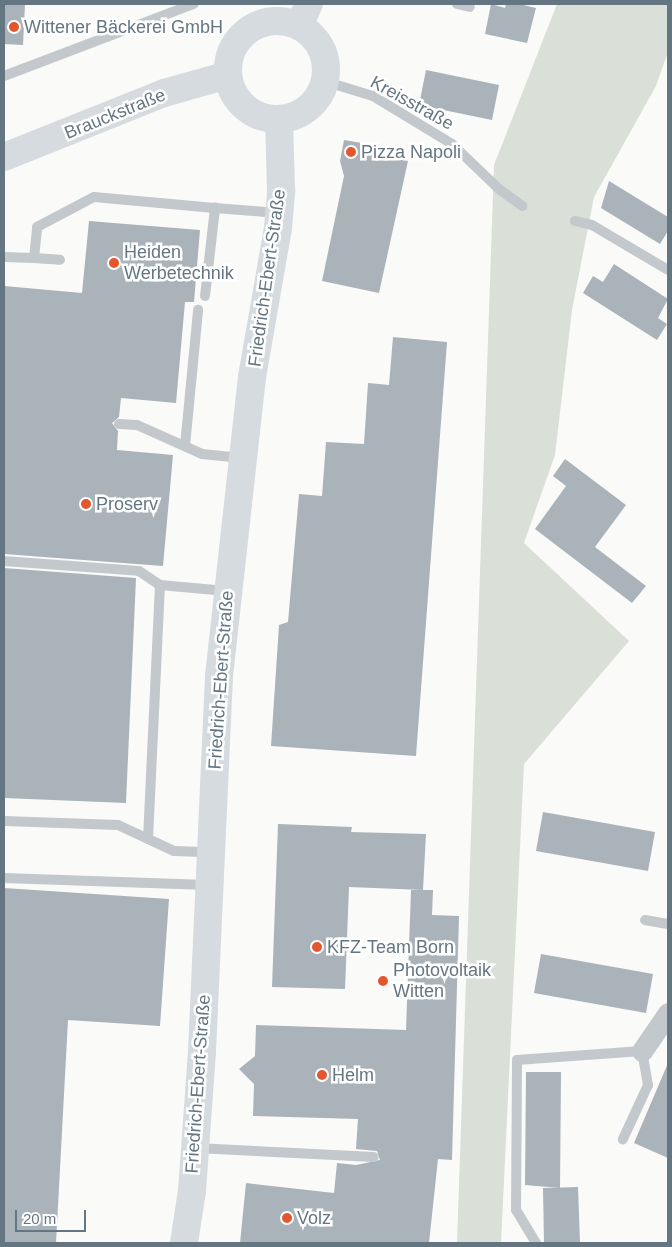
<!DOCTYPE html>
<meta charset="utf-8">
<style>
body{margin:0}
#map{position:relative;width:672px;height:1247px;overflow:hidden;background:#fafaf8;font-family:Helvetica,sans-serif}
div>[style]{position:absolute}
[style*='--x']{left:calc(var(--x)*1px);top:calc(var(--y)*1px);width:calc(var(--w)*1px);rotate:calc(var(--a)*1deg)}
.green>*{inset:0;background:#dadfd7}
.building>*{inset:0;background:#aab3b9}
.lane>*{height:10px;margin:-5px;padding:0 5px;transform-origin:5px;border-radius:5px;background:#c3c8cc}
.street>*{height:21px;margin:-10.5px;padding:0 10.5px;transform-origin:10.5px;border-radius:10.5px;background:#c3c8cc}
.secondary>*{height:28px;margin:-14px;padding:0 14px;transform-origin:14px;border-radius:14px;background:#d6dbdf}
.secondary>.ring{margin:-14px;padding:0;box-sizing:content-box;background:none;border:28px solid #d6dbdf;border-radius:50%}
.dots>*{width:14px;height:14px;translate:-50% -50%;box-sizing:border-box;border:2px solid #fff;border-radius:50%}
span{translate:-50% -50%;white-space:nowrap;text-align:center;line-height:1.15;-webkit-text-stroke:5px #fff;paint-order:stroke}
.poi-label{font-size:18px;color:#657683}
.left{translate:0 -50%;text-align:left}
.street-label{font-size:18px;color:#657683}
.frame{position:absolute;inset:0;border:5px solid #657683;pointer-events:none}
.scale{position:absolute;left:15px;top:1210px;width:71px;height:22px;box-sizing:border-box;border:2px solid #657683;border-top:0;padding-left:6px;font-size:15px;line-height:18px;white-space:nowrap;color:#657683;-webkit-text-stroke:4px #fff;paint-order:stroke}
</style>
<div id="map">
<div class="green">
<div style="clip-path:polygon(557px 4px,668px 4px,668px 52px,656px 86px,594px 197px,572px 310px,555px 455px,524px 543px,629px 641px,524px 764px,501px 1243px,457px 1243px,494px 165px)"></div>
</div>
<div class="building">
<div style="clip-path:polygon(4px 4px,25px 4px,23px 45px,4px 44px)"></div>
<div style="clip-path:polygon(491px 4px,505px 8px,506px 4px,519px 4px,536px 8px,527px 43px,485px 34px)"></div>
<div style="clip-path:polygon(426px 70px,499px 85px,492px 120px,419px 105px)"></div>
<div style="clip-path:polygon(344px 140px,362px 143px,367px 153px,408px 161px,379px 293px,322px 281px,344px 176px,340px 161px)"></div>
<div style="clip-path:polygon(609px 181px,668px 217px,668px 231px,660px 244px,601px 208px)"></div>
<div style="clip-path:polygon(89px 221px,200px 230px,194px 302px,185px 302px,176px 403px,121px 398px,119px 417px,112px 423px,118px 431px,117px 450px,173px 455px,163px 566px,4px 554px,4px 286px,82px 293px)"></div>
<div style="clip-path:polygon(614px 264px,668px 299px,658px 318px,667px 324px,657px 340px,583px 293px,593px 276px,603px 282px)"></div>
<div style="clip-path:polygon(393px 337px,447px 342px,416px 756px,271px 746px,279px 625px,288px 622px,299px 494px,322px 496px,326px 442px,364px 444px,368px 383px,389px 385px)"></div>
<div style="clip-path:polygon(565px 459px,626px 505px,595px 547px,646px 586px,632px 603px,535px 529px,566px 486px,553px 476px)"></div>
<div style="clip-path:polygon(4px 568px,136px 578px,126px 803px,4px 798px)"></div>
<div style="clip-path:polygon(543px 812px,655px 832px,648px 871px,536px 851px)"></div>
<div style="clip-path:polygon(278px 824px,352px 827px,351px 832px,426px 834px,423px 890px,349px 887px,345px 989px,272px 987px)"></div>
<div style="clip-path:polygon(4px 888px,169px 899px,160px 1026px,68px 1020px,56px 1243px,4px 1243px)"></div>
<div style="clip-path:polygon(411px 890px,433px 890px,432px 915px,459px 916px,452px 1160px,438px 1159px,429px 1243px,240px 1243px,246px 1183px,334px 1193px,337px 1163px,356px 1165px,380px 1160px,377px 1151px,356px 1149px,358px 1119px,253px 1116px,254px 1084px,239px 1069px,255px 1056px,256px 1025px,406px 1030px)"></div>
<div style="clip-path:polygon(541px 954px,653px 974px,646px 1013px,534px 993px)"></div>
<div style="clip-path:polygon(668px 1063px,668px 1158px,634px 1143px)"></div>
<div style="clip-path:polygon(526px 1072px,561px 1072px,560px 1188px,525px 1185px)"></div>
<div style="clip-path:polygon(578px 1187px,580px 1243px,544px 1243px,543px 1188px)"></div>
</div>
<div class="lane">
<div style="--x:457;--y:4;--w:13;--a:13"></div>
<div style="--x:4;--y:76;--w:203;--a:-20.8"></div>
<div style="--x:324;--y:81;--w:51;--a:17"></div>
<div style="--x:373;--y:96;--w:92;--a:31.3"></div>
<div style="--x:452;--y:144;--w:65;--a:43.8"></div>
<div style="--x:499;--y:189;--w:29;--a:36"></div>
<div style="--x:575;--y:221;--w:17;--a:13"></div>
<div style="--x:592;--y:225;--w:88;--a:30.6"></div>
<div style="--x:4;--y:257;--w:30;--a:2"></div>
<div style="--x:34;--y:258;--w:31;--a:-84"></div>
<div style="--x:37;--y:227;--w:64;--a:-27.8"></div>
<div style="--x:94;--y:197;--w:121;--a:5.2"></div>
<div style="--x:34;--y:258;--w:26;--a:4"></div>
<div style="--x:205;--y:296;--w:89;--a:-83.5"></div>
<div style="--x:215;--y:208;--w:63;--a:4.5"></div>
<div style="--x:119;--y:424;--w:18;--a:3"></div>
<div style="--x:137;--y:425;--w:71;--a:24"></div>
<div style="--x:202;--y:454;--w:40;--a:5.7"></div>
<div style="--x:185;--y:446;--w:137;--a:-84.5"></div>
<div style="--x:4;--y:561;--w:135;--a:4.2"></div>
<div style="--x:139;--y:571;--w:25;--a:34"></div>
<div style="--x:160;--y:585;--w:67;--a:5.1"></div>
<div style="--x:4;--y:821;--w:114;--a:2"></div>
<div style="--x:118;--y:825;--w:62;--a:24.9"></div>
<div style="--x:174;--y:851;--w:36;--a:2"></div>
<div style="--x:148;--y:839;--w:254;--a:-87.3"></div>
<div style="--x:4;--y:878;--w:204;--a:2"></div>
<div style="--x:645;--y:920;--w:23;--a:10"></div>
<div style="--x:196;--y:1148;--w:178;--a:2.9"></div>
<div style="--x:536;--y:1243;--w:39;--a:-121"></div>
<div style="--x:516;--y:1210;--w:150;--a:-89.6"></div>
<div style="--x:517;--y:1060;--w:125;--a:-4.1"></div>
<div style="--x:642;--y:1051;--w:35;--a:80"></div>
<div style="--x:648;--y:1085;--w:60;--a:114.8"></div>
</div>
<div class="street">
<div style="--x:642;--y:1051;--w:46;--a:-55.6"></div>
</div>
<div class="secondary">
<div class="ring" style="left:228px;top:21px;width:70px;height:70px"></div>
<div style="--x:299;--y:26;--w:24;--a:-66"></div>
<div style="--x:4;--y:157;--w:172;--a:-21.8"></div>
<div style="--x:164;--y:93;--w:66;--a:-15.7"></div>
<div style="--x:184;--y:1243;--w:53;--a:-81.3"></div>
<div style="--x:192;--y:1191;--w:140;--a:-85.9"></div>
<div style="--x:202;--y:1051;--w:375;--a:-87.4"></div>
<div style="--x:219;--y:676;--w:301;--a:-83.7"></div>
<div style="--x:252;--y:377;--w:151;--a:-80.1"></div>
<div style="--x:278;--y:228;--w:38;--a:-85"></div>
<div style="--x:281;--y:190;--w:71;--a:-91.6"></div>
</div>
<div class="dots">
<div style="left:14px;top:27px;background:#e4572e"></div>
<div style="left:351px;top:152px;background:#e4572e"></div>
<div style="left:114px;top:263px;background:#e4572e"></div>
<div style="left:86px;top:504px;background:#e4572e"></div>
<div style="left:317px;top:947px;background:#e4572e"></div>
<div style="left:383px;top:981px;background:#e4572e"></div>
<div style="left:322px;top:1075px;background:#e4572e"></div>
<div style="left:287px;top:1218px;background:#e4572e"></div>
</div>
<div class="poi-label">
<span class="left" style="left:24px;top:27px">Wittener Bäckerei GmbH</span>
<span class="left" style="left:361px;top:152px">Pizza Napoli</span>
<span class="left" style="left:124px;top:263px">Heiden<br>Werbetechnik</span>
<span class="left" style="left:96px;top:504px">Proserv</span>
<span class="left" style="left:327px;top:947px">KFZ-Team Born</span>
<span class="left" style="left:393px;top:981px">Photovoltaik<br>Witten</span>
<span class="left" style="left:332px;top:1075px">Helm</span>
<span class="left" style="left:297px;top:1218px">Volz</span>
</div>
<div class="street-label">
<span style="left:412px;top:103px;rotate:29deg">Kreisstraße</span>
<span style="left:115px;top:114px;rotate:-22deg">Brauckstraße</span>
<span style="left:267px;top:278px;rotate:-82deg">Friedrich-Ebert-Straße</span>
<span style="left:221px;top:680px;rotate:-86deg">Friedrich-Ebert-Straße</span>
<span style="left:198px;top:1084px;rotate:-86deg">Friedrich-Ebert-Straße</span>
</div>
<div class="frame"></div>
<div class="scale">20 m</div>
</div>
